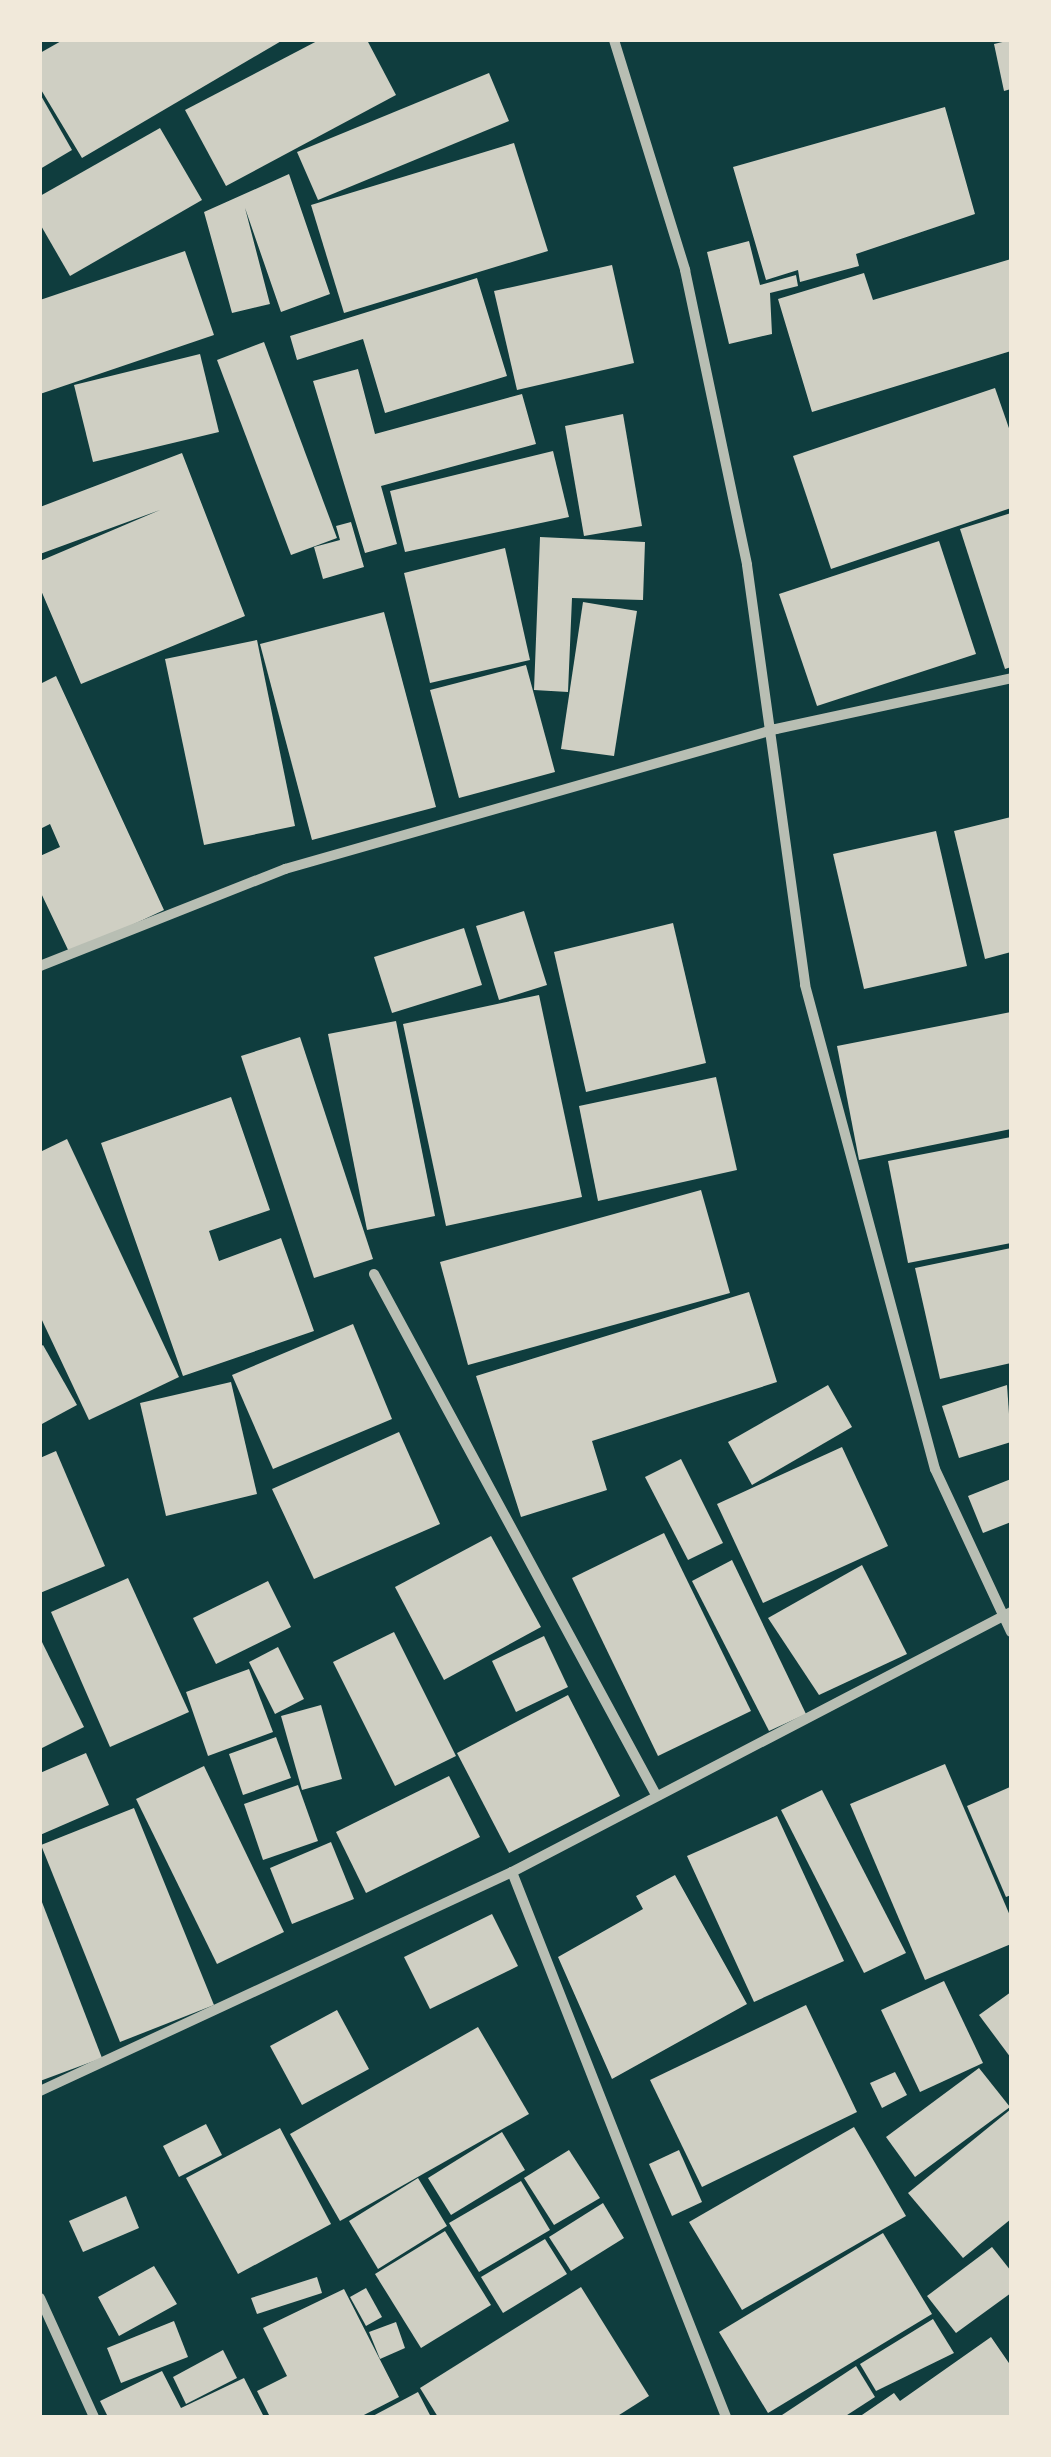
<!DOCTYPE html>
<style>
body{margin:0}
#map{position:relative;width:1051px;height:2457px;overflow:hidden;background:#0f3d3e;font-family:Jost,sans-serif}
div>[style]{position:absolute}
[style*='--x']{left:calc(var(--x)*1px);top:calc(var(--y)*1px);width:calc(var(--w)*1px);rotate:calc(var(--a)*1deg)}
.building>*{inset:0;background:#cfcfc3}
.minor>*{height:10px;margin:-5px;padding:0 5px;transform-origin:5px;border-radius:5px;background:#b8beb3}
span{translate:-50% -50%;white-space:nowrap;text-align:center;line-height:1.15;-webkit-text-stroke:8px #f1e9da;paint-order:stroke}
.frame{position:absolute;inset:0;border:42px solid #f1e9da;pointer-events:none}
</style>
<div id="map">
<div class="building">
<div style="clip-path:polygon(63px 40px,283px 40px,82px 158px,40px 88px,40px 53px)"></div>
<div style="clip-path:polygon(319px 40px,367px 40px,396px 95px,226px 186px,185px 110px)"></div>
<div style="clip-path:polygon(1011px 40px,1011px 89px,1004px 91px,994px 44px)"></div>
<div style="clip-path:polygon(489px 73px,509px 121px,318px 200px,297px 152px)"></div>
<div style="clip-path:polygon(40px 94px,72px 150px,40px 169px)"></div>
<div style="clip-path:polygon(945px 107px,975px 214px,856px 254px,859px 266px,800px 282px,798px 270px,766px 280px,733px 167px)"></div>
<div style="clip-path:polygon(160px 128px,202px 200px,70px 276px,40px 224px,40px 196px)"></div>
<div style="clip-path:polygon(514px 143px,548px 251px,344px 313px,311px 205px)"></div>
<div style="clip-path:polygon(289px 174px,330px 294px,281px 312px,245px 208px,270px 304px,232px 313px,204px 212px)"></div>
<div style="clip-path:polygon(749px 241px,760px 285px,796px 275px,798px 286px,770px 293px,772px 334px,729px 344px,707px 252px)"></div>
<div style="clip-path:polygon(185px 251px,214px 335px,40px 394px,40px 300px)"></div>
<div style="clip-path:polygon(1011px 259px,1011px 351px,812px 412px,778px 299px,864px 273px,873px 300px)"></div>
<div style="clip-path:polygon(612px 265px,634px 363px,517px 390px,494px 291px)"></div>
<div style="clip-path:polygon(477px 278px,507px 376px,385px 413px,363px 339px,297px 360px,290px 336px)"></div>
<div style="clip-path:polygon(264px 342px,337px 538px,291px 555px,217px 360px)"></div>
<div style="clip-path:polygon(200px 354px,219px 432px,93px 462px,74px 385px)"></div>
<div style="clip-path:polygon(358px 369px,375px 434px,522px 394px,536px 444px,381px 486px,397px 544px,365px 553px,313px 381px)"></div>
<div style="clip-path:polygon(995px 388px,1011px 434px,1011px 508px,831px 569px,793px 456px)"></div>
<div style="clip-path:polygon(623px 414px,642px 526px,584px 536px,565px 426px)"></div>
<div style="clip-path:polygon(553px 451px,569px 517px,405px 552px,390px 491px)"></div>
<div style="clip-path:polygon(182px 453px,245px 616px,81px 684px,40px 588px,40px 561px,160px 510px,40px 554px,40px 507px)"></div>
<div style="clip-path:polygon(1011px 513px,1011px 667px,1005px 669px,960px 529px)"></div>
<div style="clip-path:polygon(351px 522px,364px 567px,323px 579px,314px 547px,340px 540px,336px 526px)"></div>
<div style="clip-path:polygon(540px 537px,645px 542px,643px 600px,572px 598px,568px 692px,534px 690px)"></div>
<div style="clip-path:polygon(939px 541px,976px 654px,817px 706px,779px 594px)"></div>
<div style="clip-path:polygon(505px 548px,530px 660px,430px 683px,404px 573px)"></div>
<div style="clip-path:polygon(583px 602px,637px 611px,614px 756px,561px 749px)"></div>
<div style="clip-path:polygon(384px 612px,436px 807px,312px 840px,260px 644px)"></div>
<div style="clip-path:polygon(257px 640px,295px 826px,204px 845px,165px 659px)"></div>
<div style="clip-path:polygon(526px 665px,555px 772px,459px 798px,430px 690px)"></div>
<div style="clip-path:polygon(56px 676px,164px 910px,70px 954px,40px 891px,40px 856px,60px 847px,50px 824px,40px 829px,40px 684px)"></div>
<div style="clip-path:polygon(1011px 817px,1011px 952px,985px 959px,954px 831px)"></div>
<div style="clip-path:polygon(936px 831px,967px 966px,864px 989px,833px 854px)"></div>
<div style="clip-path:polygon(524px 911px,547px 985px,499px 1000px,476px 926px)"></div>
<div style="clip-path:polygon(673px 923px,706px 1063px,586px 1092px,554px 952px)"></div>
<div style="clip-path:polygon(464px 928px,482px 985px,392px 1013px,374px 957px)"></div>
<div style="clip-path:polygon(539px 995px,582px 1197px,446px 1226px,403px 1024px)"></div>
<div style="clip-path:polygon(1011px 1012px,1011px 1129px,859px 1160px,837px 1046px)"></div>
<div style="clip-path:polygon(396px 1021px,435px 1216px,367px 1230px,328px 1034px)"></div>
<div style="clip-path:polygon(300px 1037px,373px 1259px,314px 1278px,241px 1056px)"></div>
<div style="clip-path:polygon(716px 1077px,737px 1170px,598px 1201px,579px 1106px)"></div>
<div style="clip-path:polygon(231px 1097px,270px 1210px,209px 1231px,219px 1261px,281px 1238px,314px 1331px,183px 1376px,101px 1143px)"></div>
<div style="clip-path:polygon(1011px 1137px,1011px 1243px,908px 1263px,888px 1161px)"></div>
<div style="clip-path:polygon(67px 1139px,179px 1377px,89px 1420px,40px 1316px,40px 1152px)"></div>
<div style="clip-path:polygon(701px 1190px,730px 1293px,468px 1365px,440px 1262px)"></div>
<div style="clip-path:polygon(1011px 1248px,1011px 1363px,940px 1379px,915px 1268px)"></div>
<div style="clip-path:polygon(749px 1292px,777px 1382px,592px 1441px,607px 1490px,521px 1517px,476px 1376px)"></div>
<div style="clip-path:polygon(353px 1324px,392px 1419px,273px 1469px,232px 1375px)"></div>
<div style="clip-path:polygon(43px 1345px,77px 1405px,40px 1425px,40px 1347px)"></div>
<div style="clip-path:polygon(231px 1382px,257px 1494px,166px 1516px,140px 1403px)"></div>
<div style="clip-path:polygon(828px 1385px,852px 1427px,752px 1485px,728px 1442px)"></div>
<div style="clip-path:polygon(1007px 1385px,1011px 1442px,959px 1458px,942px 1406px)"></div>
<div style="clip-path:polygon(399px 1432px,440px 1524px,314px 1579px,272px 1489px)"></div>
<div style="clip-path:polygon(842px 1447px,888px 1546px,763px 1603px,717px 1504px)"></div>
<div style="clip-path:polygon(56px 1451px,105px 1566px,40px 1593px,40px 1458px)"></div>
<div style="clip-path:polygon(681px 1459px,723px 1543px,688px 1560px,645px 1477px)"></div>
<div style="clip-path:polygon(1011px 1479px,1011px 1522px,983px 1533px,968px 1496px)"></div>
<div style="clip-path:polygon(664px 1533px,751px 1711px,658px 1756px,572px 1578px)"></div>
<div style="clip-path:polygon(491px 1536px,541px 1627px,444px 1680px,395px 1587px)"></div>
<div style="clip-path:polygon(732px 1560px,806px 1714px,769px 1731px,692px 1581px)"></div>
<div style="clip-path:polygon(862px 1565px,907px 1654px,819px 1695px,768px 1618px)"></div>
<div style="clip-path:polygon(128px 1578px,189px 1712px,110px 1747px,51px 1612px)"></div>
<div style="clip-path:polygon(268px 1581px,291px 1627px,216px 1664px,193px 1618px)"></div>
<div style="clip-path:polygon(394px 1632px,456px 1756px,395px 1786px,333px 1662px)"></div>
<div style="clip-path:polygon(544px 1636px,568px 1687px,516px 1712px,492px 1661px)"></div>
<div style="clip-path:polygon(40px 1638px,84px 1727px,40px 1749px)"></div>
<div style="clip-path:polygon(278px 1647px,304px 1699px,275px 1714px,249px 1662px)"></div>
<div style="clip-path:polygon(249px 1669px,273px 1732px,208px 1756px,186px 1692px)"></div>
<div style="clip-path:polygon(568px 1695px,620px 1796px,509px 1853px,457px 1753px)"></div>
<div style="clip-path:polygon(321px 1705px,342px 1779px,302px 1790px,281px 1716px)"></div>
<div style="clip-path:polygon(276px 1737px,291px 1778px,243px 1795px,229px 1754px)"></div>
<div style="clip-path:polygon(86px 1753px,109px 1805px,40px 1835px,40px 1773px)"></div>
<div style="clip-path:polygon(945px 1764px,1011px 1918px,1011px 1944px,925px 1980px,850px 1804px)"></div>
<div style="clip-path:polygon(204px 1766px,284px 1932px,217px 1964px,136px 1799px)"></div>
<div style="clip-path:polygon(449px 1776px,480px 1837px,366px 1893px,336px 1832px)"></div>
<div style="clip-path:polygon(298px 1785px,318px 1841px,263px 1860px,244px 1804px)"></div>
<div style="clip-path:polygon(1010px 1787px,1011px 1895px,1006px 1897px,967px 1806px)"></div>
<div style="clip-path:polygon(822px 1790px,906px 1953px,864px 1973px,781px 1810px)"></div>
<div style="clip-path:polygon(134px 1808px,214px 2005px,120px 2042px,41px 1845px)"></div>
<div style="clip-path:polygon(777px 1816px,844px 1961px,754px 2002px,687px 1856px)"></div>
<div style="clip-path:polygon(331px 1842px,354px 1899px,292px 1924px,270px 1868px)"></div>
<div style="clip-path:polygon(675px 1875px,747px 2004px,612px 2079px,558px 1957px,643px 1909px,636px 1896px)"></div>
<div style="clip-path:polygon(40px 1897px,102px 2058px,40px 2081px)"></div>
<div style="clip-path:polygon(492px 1914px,518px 1966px,430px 2009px,404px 1957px)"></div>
<div style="clip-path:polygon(944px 1981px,983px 2063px,920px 2092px,881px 2010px)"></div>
<div style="clip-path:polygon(1011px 1992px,1011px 2058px,979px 2015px)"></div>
<div style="clip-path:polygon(806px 2005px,857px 2112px,702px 2187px,650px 2080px)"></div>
<div style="clip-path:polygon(337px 2010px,369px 2069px,302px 2105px,270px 2046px)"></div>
<div style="clip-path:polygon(478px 2027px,529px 2114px,340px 2221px,290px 2134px)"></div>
<div style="clip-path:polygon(979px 2068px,1010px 2107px,915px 2177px,886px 2137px)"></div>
<div style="clip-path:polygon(895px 2072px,907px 2095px,882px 2108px,870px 2083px)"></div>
<div style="clip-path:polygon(1011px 2109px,1011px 2219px,963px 2258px,908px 2193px)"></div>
<div style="clip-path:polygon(206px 2124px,222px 2155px,179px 2177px,163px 2146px)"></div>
<div style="clip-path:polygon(854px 2127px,906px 2216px,742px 2310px,689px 2222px)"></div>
<div style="clip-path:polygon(280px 2128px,331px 2224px,238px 2274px,186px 2178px)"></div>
<div style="clip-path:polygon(502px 2132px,525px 2170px,451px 2215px,428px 2178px)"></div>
<div style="clip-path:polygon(569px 2150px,600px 2198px,554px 2225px,524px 2178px)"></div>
<div style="clip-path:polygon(679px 2150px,702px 2202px,672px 2216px,649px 2164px)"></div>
<div style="clip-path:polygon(418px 2178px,447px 2226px,378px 2269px,349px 2221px)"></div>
<div style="clip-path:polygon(521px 2181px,550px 2230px,479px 2272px,449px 2223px)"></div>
<div style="clip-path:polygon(126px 2196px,139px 2228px,83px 2252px,69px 2221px)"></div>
<div style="clip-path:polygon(603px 2203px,624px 2238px,571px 2271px,549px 2237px)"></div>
<div style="clip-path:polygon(445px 2231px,491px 2305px,421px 2348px,375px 2274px)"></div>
<div style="clip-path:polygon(883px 2233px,932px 2314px,768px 2413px,719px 2332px)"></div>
<div style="clip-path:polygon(545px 2239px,567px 2274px,503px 2313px,481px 2277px)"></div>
<div style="clip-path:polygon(992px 2247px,1011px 2271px,1011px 2293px,956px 2333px,927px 2296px)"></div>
<div style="clip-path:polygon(154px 2266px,177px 2304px,119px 2336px,98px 2297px)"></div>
<div style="clip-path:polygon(317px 2277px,322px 2293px,257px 2314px,251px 2298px)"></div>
<div style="clip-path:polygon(581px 2287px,649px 2396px,616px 2417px,438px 2417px,420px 2388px)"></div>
<div style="clip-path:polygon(366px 2288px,382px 2317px,366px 2326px,350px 2297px)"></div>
<div style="clip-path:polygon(344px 2289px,399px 2397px,360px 2417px,270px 2417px,257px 2391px,287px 2376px,263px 2328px)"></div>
<div style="clip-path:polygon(933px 2319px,954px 2353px,876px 2391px,860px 2364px)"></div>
<div style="clip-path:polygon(174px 2321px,188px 2357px,121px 2383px,107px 2348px)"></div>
<div style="clip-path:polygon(396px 2322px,405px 2348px,380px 2359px,369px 2332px)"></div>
<div style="clip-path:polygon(991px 2337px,1011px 2366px,1011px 2417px,859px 2417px,894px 2393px,900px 2401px)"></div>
<div style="clip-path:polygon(223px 2350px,237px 2378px,186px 2404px,173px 2377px)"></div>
<div style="clip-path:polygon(856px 2366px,875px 2397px,844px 2417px,779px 2417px)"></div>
<div style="clip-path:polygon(162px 2371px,181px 2408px,244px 2378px,264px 2417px,108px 2417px,100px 2401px)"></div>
<div style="clip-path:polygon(418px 2392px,431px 2417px,371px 2417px)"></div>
</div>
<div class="minor">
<div style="--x:614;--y:40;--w:241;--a:72.8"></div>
<div style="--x:685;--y:270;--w:301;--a:78.1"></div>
<div style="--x:747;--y:565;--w:424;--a:82.1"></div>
<div style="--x:805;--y:985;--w:501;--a:74.97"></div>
<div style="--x:935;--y:1469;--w:180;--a:65"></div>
<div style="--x:40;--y:966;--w:264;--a:-21.6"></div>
<div style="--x:285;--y:869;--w:511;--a:-15.91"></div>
<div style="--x:776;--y:729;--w:240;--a:-12.2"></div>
<div style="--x:374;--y:1274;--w:592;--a:61.57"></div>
<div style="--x:512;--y:1872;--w:586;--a:68.56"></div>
<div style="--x:40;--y:2091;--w:520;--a:-24.89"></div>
<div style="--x:512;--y:1872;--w:563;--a:-27.52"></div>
<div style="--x:40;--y:2298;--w:131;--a:65.6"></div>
</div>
<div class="frame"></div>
</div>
